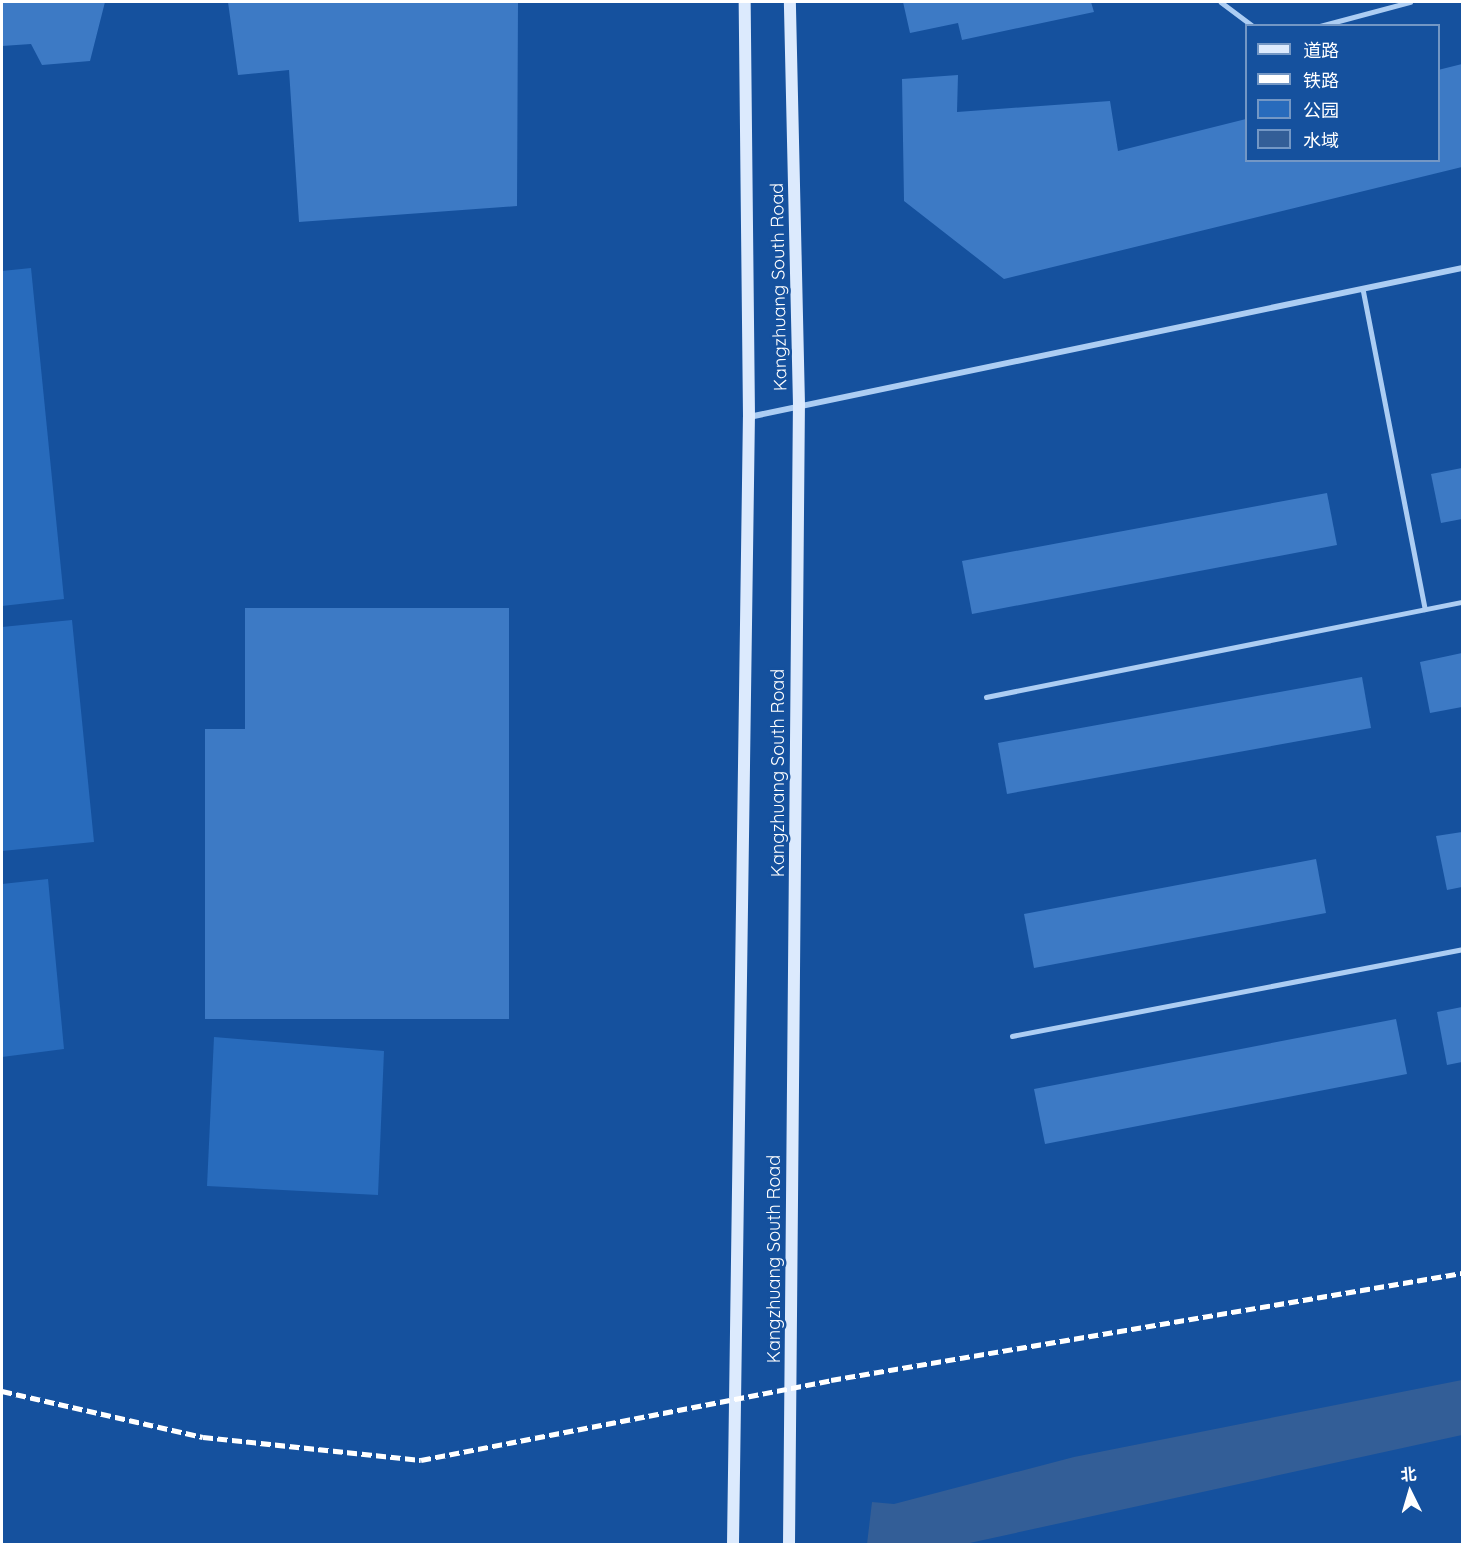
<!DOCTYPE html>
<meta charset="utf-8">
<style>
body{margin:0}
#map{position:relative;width:1464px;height:1546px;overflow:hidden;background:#15519e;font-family:Quicksand,"Noto Sans SC",sans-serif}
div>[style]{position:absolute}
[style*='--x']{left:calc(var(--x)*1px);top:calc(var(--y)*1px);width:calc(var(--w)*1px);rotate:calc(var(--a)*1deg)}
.green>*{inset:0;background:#286bbc}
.water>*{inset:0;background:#335e97}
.building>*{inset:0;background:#3d7ac5}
.lane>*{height:4.5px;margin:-2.25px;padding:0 2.25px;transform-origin:2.25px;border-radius:2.25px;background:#accdf3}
.street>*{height:6px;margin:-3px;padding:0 3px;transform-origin:3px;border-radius:3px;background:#accdf3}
.secondary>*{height:12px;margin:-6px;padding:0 6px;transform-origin:6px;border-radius:6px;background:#dceafd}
.rail>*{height:4.5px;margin-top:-2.25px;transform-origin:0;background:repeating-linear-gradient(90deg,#fff 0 10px,transparent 0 14.5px)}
span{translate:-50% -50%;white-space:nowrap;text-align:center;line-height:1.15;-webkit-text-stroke:5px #15519e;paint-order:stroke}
.street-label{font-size:18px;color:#fff}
.frame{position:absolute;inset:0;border:3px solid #fff;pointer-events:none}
.legend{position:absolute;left:1245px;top:24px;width:195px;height:138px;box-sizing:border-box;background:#15519e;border:2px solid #7397c5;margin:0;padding:8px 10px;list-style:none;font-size:18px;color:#fff}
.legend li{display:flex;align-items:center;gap:12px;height:30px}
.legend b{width:30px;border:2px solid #7397c5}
.north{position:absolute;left:1380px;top:1462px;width:60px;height:60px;-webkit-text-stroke:4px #15519e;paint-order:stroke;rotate:355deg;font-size:16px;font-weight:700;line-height:24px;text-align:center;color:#fff}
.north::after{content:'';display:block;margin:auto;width:21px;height:27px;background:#fff;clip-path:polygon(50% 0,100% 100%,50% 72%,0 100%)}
</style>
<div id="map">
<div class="green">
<div style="clip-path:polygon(31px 268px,64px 599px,2px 606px,2px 271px)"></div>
<div style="clip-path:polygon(72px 620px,94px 842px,2px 851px,2px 627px)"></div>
<div style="clip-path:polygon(48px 879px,64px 1049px,2px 1057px,2px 884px)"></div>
<div style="clip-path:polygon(214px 1037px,384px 1051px,378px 1195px,207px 1186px)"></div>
</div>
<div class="water">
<div style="clip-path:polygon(1462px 1380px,1462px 1435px,965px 1544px,867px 1544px,872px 1502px,894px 1504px,1074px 1457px)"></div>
</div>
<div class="building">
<div style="clip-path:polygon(2px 2px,105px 2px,90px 61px,42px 65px,31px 44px,2px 46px)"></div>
<div style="clip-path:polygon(228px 2px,518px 2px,517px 206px,299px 222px,289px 70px,238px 75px)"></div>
<div style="clip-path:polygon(903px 2px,1091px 2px,1094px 12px,962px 40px,958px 23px,910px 33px)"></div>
<div style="clip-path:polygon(1462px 64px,1462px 167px,1004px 279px,904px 201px,902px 79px,958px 75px,957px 112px,1110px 101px,1118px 151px,1246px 119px,1246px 160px,1438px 160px,1438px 70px)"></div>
<div style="clip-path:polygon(1462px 468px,1462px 519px,1441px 523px,1431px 474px)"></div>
<div style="clip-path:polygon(1327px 493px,1337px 545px,972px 614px,962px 561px)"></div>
<div style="clip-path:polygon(245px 608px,509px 608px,509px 1019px,205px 1019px,205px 729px,245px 729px)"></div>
<div style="clip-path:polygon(1462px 653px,1462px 707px,1430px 713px,1420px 662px)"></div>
<div style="clip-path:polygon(1362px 677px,1371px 728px,1007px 794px,998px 743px)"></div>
<div style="clip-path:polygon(1462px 832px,1462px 887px,1447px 890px,1436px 836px)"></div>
<div style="clip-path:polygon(1316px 859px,1326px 913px,1034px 968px,1024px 914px)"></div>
<div style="clip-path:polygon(1462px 1007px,1462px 1062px,1447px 1065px,1437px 1012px)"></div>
<div style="clip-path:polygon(1396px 1019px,1407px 1074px,1045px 1144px,1034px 1089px)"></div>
</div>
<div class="lane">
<div style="--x:1221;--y:2;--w:40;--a:37"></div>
<div style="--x:1320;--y:26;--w:93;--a:-14.9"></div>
<div style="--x:1363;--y:289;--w:326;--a:79"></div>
<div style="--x:986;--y:697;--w:485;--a:-11.3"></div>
<div style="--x:1012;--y:1036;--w:458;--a:-10.9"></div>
</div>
<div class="street">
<div style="--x:749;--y:417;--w:728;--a:-11.8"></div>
</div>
<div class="secondary">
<div style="--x:733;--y:1544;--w:1127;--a:-89.19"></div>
<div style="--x:749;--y:417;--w:415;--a:-90.6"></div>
<div style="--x:789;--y:1544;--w:1139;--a:-89.5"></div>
<div style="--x:799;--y:405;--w:403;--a:-91.3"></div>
</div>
<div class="rail">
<div style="--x:2;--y:1391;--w:206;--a:12.9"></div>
<div style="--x:203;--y:1437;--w:219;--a:6"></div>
<div style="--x:421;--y:1460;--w:418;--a:-11"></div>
<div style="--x:831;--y:1380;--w:640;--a:-9.62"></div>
</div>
<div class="street-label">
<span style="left:779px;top:287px;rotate:-91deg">Kangzhuang South Road</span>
<span style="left:778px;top:773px;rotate:-90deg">Kangzhuang South Road</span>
<span style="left:774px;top:1259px;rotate:-90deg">Kangzhuang South Road</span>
</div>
<div class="frame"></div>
<ul class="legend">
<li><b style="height:8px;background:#dceafd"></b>道路</li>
<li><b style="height:8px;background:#fff"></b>铁路</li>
<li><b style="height:16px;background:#286bbc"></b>公园</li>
<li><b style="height:16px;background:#335e97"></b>水域</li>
</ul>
<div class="north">北</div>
</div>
